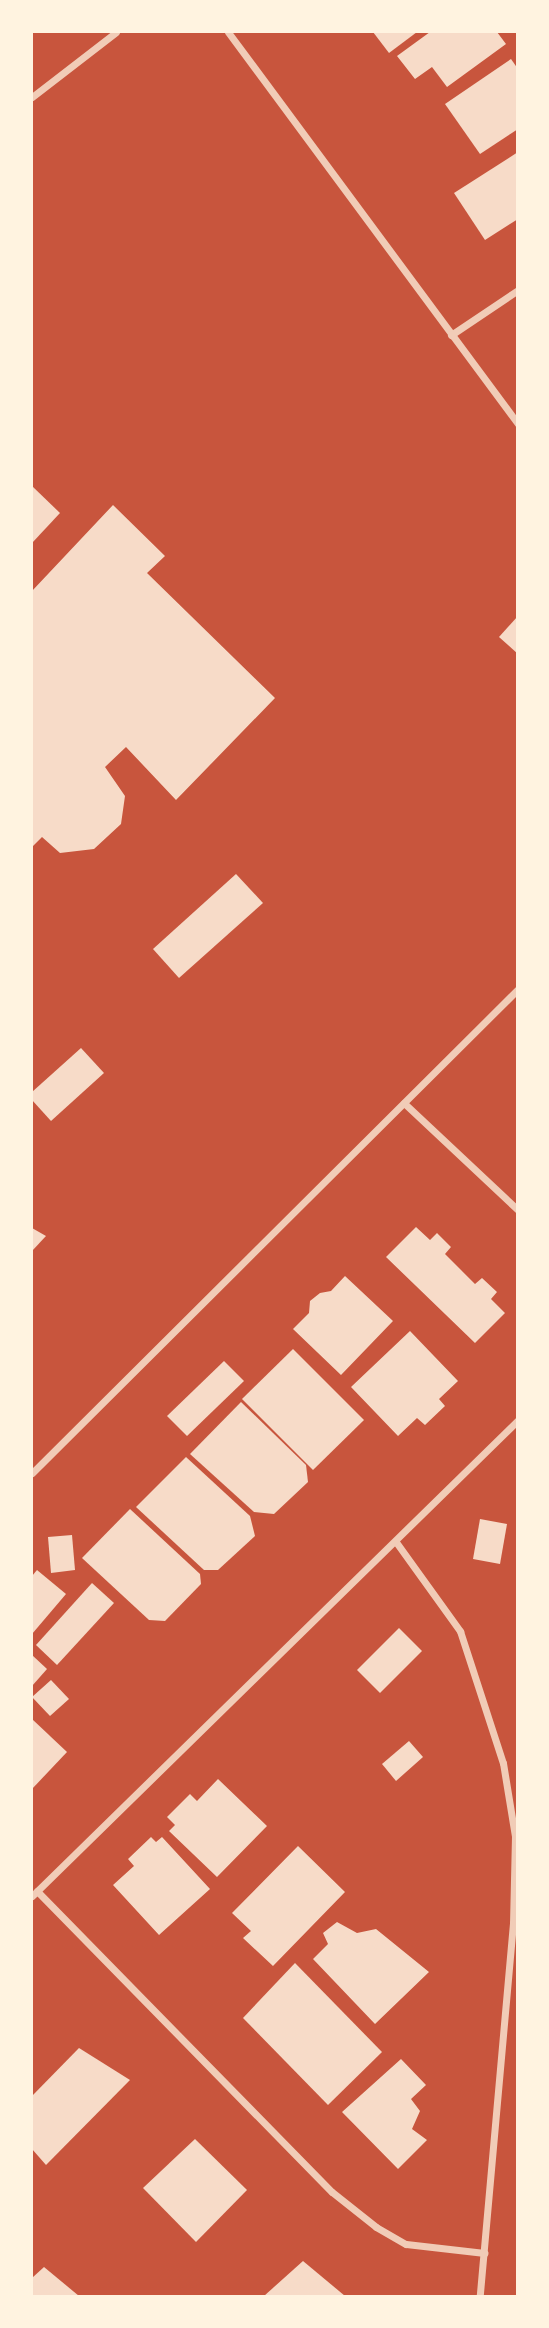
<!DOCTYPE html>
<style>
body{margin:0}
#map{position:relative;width:549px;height:2328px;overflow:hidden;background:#c8553d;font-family:Manrope,sans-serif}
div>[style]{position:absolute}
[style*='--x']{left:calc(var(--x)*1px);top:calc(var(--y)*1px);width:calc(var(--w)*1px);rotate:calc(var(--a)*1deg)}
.building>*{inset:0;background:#f7dbc8}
.minor>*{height:7px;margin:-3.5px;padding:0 3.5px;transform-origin:3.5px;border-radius:3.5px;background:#f1ccb7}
span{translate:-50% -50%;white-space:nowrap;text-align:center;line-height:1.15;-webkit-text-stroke:5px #fff3e0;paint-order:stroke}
.frame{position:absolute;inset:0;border:33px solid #fff3e0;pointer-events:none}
</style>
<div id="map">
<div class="building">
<div style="clip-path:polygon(373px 32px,417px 32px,389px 53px)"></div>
<div style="clip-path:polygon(430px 32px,497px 32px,506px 44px,447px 87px,432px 67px,415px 79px,397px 56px)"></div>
<div style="clip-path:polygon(511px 59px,518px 69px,518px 129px,480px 154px,445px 104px)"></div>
<div style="clip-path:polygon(518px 152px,518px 219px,485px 240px,454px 193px)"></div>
<div style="clip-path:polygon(32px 486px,60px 513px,32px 543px)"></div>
<div style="clip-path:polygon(113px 505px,165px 556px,147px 573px,275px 698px,176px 800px,126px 747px,105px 767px,125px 796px,121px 824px,94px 849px,60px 853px,42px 837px,32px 847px,32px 591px)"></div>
<div style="clip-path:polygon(518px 616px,518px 654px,499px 637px)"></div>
<div style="clip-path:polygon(236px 874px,263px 903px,179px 978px,153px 949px)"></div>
<div style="clip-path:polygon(81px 1048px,104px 1073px,51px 1121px,32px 1100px,32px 1092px)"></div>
<div style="clip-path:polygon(416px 1227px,430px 1240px,437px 1233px,451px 1247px,445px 1254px,475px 1284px,482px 1278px,497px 1292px,491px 1299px,505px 1313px,475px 1343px,386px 1257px)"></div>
<div style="clip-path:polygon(32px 1228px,46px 1236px,32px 1251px)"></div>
<div style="clip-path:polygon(345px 1276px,393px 1321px,341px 1375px,293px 1329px,309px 1313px,310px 1301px,320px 1293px,331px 1291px)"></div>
<div style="clip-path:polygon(410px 1331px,458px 1381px,439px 1399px,445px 1406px,425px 1425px,417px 1418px,398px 1436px,351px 1387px)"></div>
<div style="clip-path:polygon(293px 1349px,364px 1420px,313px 1470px,242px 1399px)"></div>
<div style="clip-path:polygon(224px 1361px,244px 1381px,187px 1436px,167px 1416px)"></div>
<div style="clip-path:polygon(241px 1402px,306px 1465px,308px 1482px,274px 1514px,254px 1512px,190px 1454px)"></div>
<div style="clip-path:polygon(186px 1457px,250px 1516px,255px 1536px,218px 1570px,204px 1570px,136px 1507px)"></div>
<div style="clip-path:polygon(130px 1509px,200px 1574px,201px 1584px,165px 1621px,149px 1620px,82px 1558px)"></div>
<div style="clip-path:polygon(480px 1519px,507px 1524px,500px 1564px,473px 1559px)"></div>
<div style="clip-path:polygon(72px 1535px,75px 1570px,51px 1573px,48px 1537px)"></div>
<div style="clip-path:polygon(37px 1570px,66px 1594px,32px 1634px,32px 1576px)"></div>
<div style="clip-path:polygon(92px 1583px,114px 1603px,57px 1665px,36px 1645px)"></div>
<div style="clip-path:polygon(399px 1628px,422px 1651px,380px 1693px,357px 1670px)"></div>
<div style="clip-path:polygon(32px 1655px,47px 1669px,32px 1686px)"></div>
<div style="clip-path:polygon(51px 1680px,69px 1699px,50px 1716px,32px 1697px)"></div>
<div style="clip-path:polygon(32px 1719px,67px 1752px,32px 1789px)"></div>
<div style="clip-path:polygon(409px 1741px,423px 1757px,396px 1781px,382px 1764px)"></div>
<div style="clip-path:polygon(218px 1779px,267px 1826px,217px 1877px,169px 1831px,175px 1825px,167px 1817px,190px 1794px,197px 1801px)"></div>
<div style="clip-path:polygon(151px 1837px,156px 1842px,162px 1837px,210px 1889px,159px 1935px,113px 1885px,134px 1866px,128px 1859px)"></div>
<div style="clip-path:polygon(298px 1846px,345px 1892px,273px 1966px,243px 1938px,251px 1931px,232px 1913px)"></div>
<div style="clip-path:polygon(337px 1922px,357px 1933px,376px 1929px,429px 1972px,375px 2024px,313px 1959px,328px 1944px,323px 1933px)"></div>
<div style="clip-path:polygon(295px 1963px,382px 2052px,328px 2105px,243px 2018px)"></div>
<div style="clip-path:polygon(79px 2048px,130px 2080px,46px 2165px,32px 2149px,32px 2096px)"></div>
<div style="clip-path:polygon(401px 2059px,426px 2085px,411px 2099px,420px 2111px,412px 2129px,427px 2140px,398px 2169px,342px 2112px)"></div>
<div style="clip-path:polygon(195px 2139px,247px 2190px,196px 2242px,143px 2188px)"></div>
<div style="clip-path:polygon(303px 2261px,345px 2296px,264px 2296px)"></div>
<div style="clip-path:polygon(44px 2267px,79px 2296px,32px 2296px,32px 2278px)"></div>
</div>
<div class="minor">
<div style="--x:228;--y:32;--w:488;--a:53.5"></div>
<div style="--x:32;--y:97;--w:106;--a:-37.7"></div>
<div style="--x:451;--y:335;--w:81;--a:-33.9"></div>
<div style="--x:404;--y:1103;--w:156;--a:43.2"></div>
<div style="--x:32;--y:1473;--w:686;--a:-44.88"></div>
<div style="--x:396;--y:1542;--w:110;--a:54.3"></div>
<div style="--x:460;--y:1631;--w:139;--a:72"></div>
<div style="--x:503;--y:1763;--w:74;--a:80.7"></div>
<div style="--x:515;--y:1836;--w:87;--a:91.3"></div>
<div style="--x:513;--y:1923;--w:374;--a:95.1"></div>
<div style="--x:37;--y:1891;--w:421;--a:45.6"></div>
<div style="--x:332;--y:2192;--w:56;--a:38.5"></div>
<div style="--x:376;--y:2227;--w:34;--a:30"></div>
<div style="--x:406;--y:2244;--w:79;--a:6.6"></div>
<div style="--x:32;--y:1896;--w:680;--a:-44.4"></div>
</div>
<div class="frame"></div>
</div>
